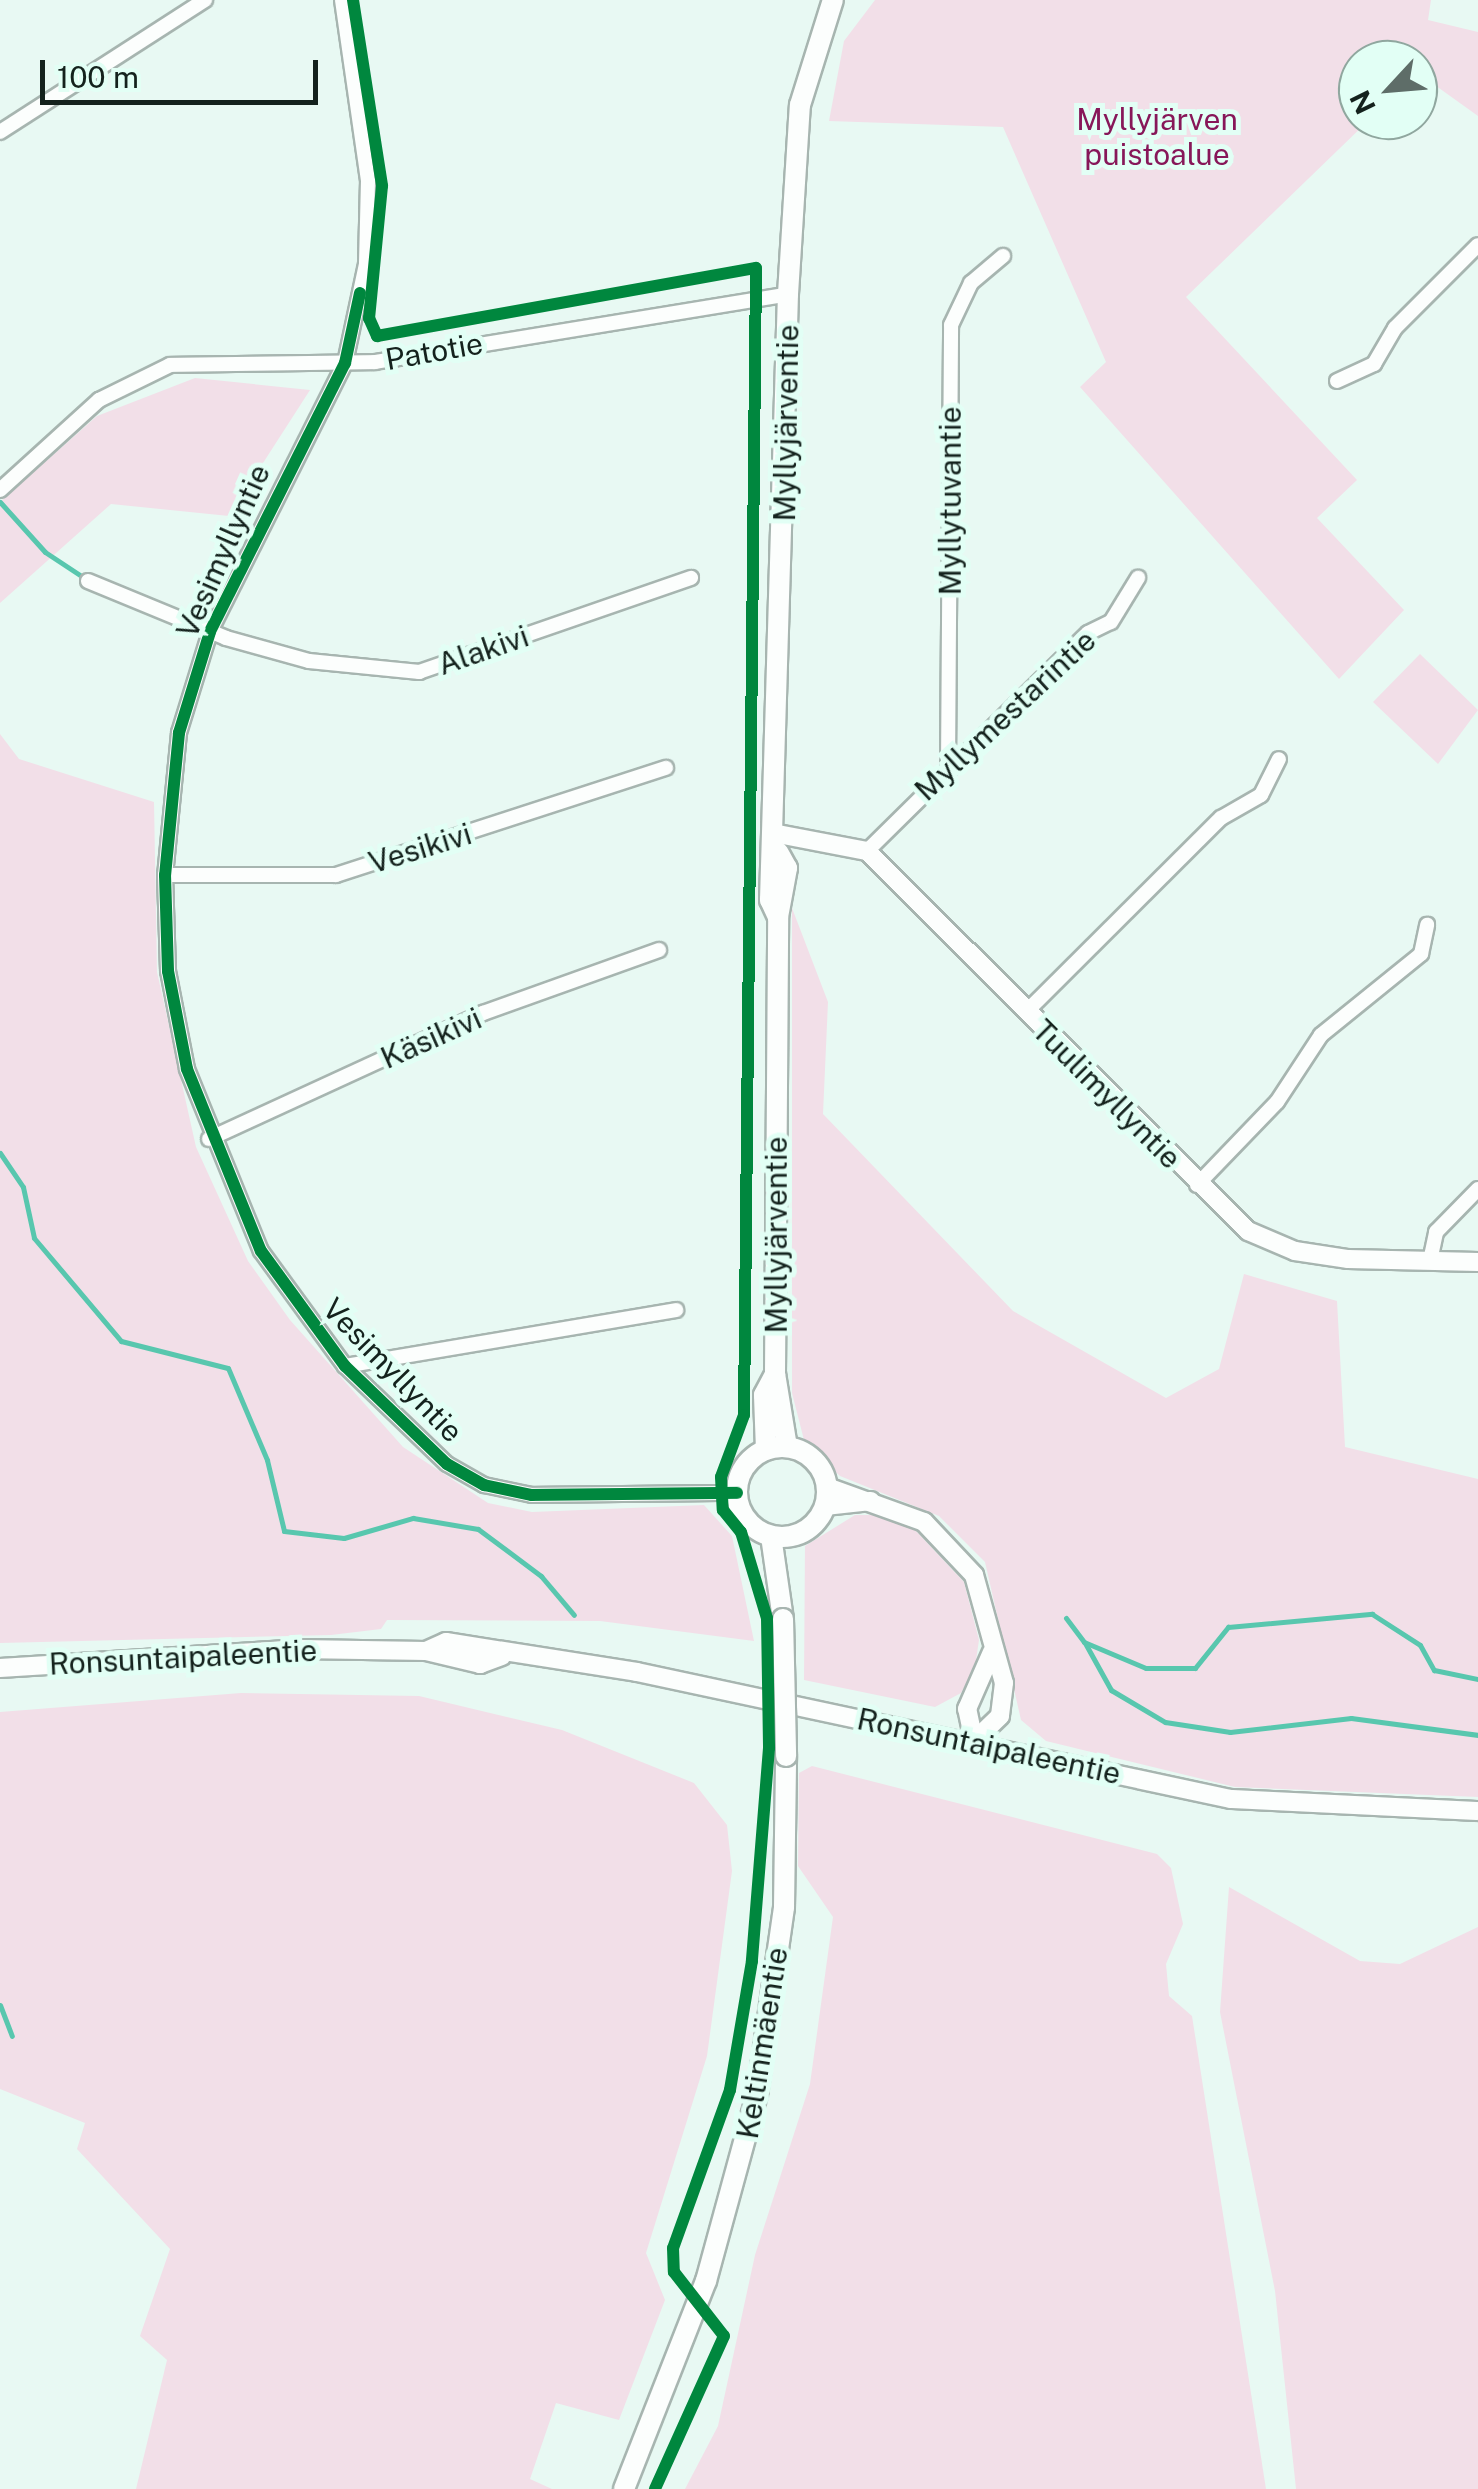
<!DOCTYPE html>
<meta charset="utf-8">
<style>
body{margin:0}
#map{position:relative;width:1478px;height:2489px;overflow:hidden;background:#e8f9f3;font-family:"Public Sans",sans-serif}
div>[style]{position:absolute}
[style*='--x']{left:calc(var(--x)*1px);top:calc(var(--y)*1px);width:calc(var(--w)*1px);rotate:calc(var(--a)*1deg)}
.green>*{inset:0;background:#f2dfe8}
.stream>*{height:5px;margin:-2.5px;padding:0 2.5px;transform-origin:2.5px;border-radius:2.5px;background:#58c7ae}
.roads{filter:drop-shadow(2px 0 #a7b5b0) drop-shadow(-2px 0 #a7b5b0) drop-shadow(0 2px #a7b5b0) drop-shadow(0 -2px #a7b5b0)}
.minor>*{height:14px;margin:-7px;padding:0 7px;transform-origin:7px;border-radius:7px;background:#fcfefd}
.tertiary>*{height:18px;margin:-9px;padding:0 9px;transform-origin:9px;border-radius:9px;background:#fcfefd}
.secondary>*{height:20px;margin:-10px;padding:0 10px;transform-origin:10px;border-radius:10px;background:#fcfefd}
.secondary>.ring{margin:-10px;padding:0;box-sizing:content-box;background:none;border:20px solid #fcfefd;border-radius:50%}
.bridges{filter:drop-shadow(2px 0 #a7b5b0) drop-shadow(-2px 0 #a7b5b0) drop-shadow(0 2px #a7b5b0) drop-shadow(0 -2px #a7b5b0)}
.secondary-bridge>*{height:20px;margin:-10px;padding:0 10px;transform-origin:10px;border-radius:10px;background:#fcfefd}
.cycleway>*{height:12px;margin:-6px;padding:0 6px;transform-origin:6px;border-radius:6px;background:#00873e}
span{translate:-50% -50%;white-space:nowrap;text-align:center;line-height:1.15;-webkit-text-stroke:10px #e2fff5;paint-order:stroke}
.park-label{font-size:30px;color:#871759}
.street-label{font-size:30px;color:#14221d}
.north{position:absolute;left:1338px;top:40px;width:100px;height:100px;box-sizing:border-box;background:#e2fff5;border:2px solid #90a79f;border-radius:50%;rotate:244deg;font-size:28px;font-weight:700;line-height:40px;text-align:center;color:#14221d}
.north::after{content:'';display:block;margin:auto;width:35px;height:45px;background:#5e6d68;clip-path:polygon(50% 0,100% 100%,50% 72%,0 100%)}
.scale{position:absolute;left:40px;top:60px;width:278px;height:45px;box-sizing:border-box;border:5px solid #14221d;border-top:0;padding-left:12px;font-size:30px;line-height:35px;white-space:nowrap;color:#14221d;-webkit-text-stroke:8px #e2fff5;paint-order:stroke}
</style>
<div id="map">
<div class="green">
<div style="clip-path:polygon(875px 0,1431px 0,1428px 20px,1478px 32px,1478px 116px,1418px 73px,1418px 60px,1358px 60px,1358px 120px,1369px 120px,1186px 297px,1357px 480px,1317px 518px,1404px 610px,1339px 679px,1080px 387px,1106px 362px,1003px 127px,829px 121px,844px 41px)"></div>
<div style="clip-path:polygon(195px 378px,310px 390px,229px 516px,111px 504px,0 603px,0 502px,97px 416px)"></div>
<div style="clip-path:polygon(1420px 654px,1478px 710px,1438px 764px,1373px 702px)"></div>
<div style="clip-path:polygon(0 734px,19px 759px,154px 802px,157px 972px,196px 1147px,248px 1261px,290px 1320px,403px 1447px,488px 1503px,532px 1512px,704px 1505px,732px 1536px,754px 1641px,600px 1621px,387px 1620px,381px 1629px,331px 1635px,0 1643px)"></div>
<div style="clip-path:polygon(792px 908px,828px 1002px,823px 1114px,1013px 1311px,1166px 1398px,1219px 1369px,1244px 1274px,1337px 1301px,1345px 1447px,1478px 1479px,1478px 1797px,1235px 1787px,1046px 1741px,1021px 1720px,985px 1562px,939px 1516px,840px 1476px,805px 1444px,792px 1393px)"></div>
<div style="clip-path:polygon(855px 1515px,887px 1515px,916px 1531px,964px 1582px,979px 1640px,975px 1667px,961px 1693px,935px 1707px,804px 1680px,805px 1546px)"></div>
<div style="clip-path:polygon(241px 1693px,419px 1696px,562px 1730px,694px 1783px,727px 1825px,732px 1871px,707px 2056px,646px 2253px,665px 2300px,619px 2420px,556px 2403px,530px 2479px,552px 2489px,136px 2489px,167px 2360px,140px 2336px,170px 2249px,77px 2149px,85px 2123px,0 2089px,0 1712px)"></div>
<div style="clip-path:polygon(812px 1766px,1157px 1854px,1171px 1868px,1183px 1924px,1166px 1964px,1169px 1996px,1192px 2016px,1266px 2489px,685px 2489px,718px 2426px,755px 2255px,810px 2084px,833px 1917px,798px 1866px,799px 1773px)"></div>
<div style="clip-path:polygon(1229px 1887px,1360px 1961px,1400px 1964px,1478px 1927px,1478px 2489px,1296px 2489px,1275px 2291px,1220px 2012px)"></div>
</div>
<div class="stream">
<div style="--x:0;--y:502;--w:67;--a:48"></div>
<div style="--x:45;--y:552;--w:49;--a:33.4"></div>
<div style="--x:0;--y:1153;--w:41;--a:55.9"></div>
<div style="--x:23;--y:1187;--w:52;--a:77.8"></div>
<div style="--x:34;--y:1238;--w:135;--a:49.8"></div>
<div style="--x:121;--y:1341;--w:110;--a:14.2"></div>
<div style="--x:228;--y:1368;--w:100;--a:67"></div>
<div style="--x:267;--y:1460;--w:73;--a:76.5"></div>
<div style="--x:284;--y:1531;--w:60;--a:6.7"></div>
<div style="--x:344;--y:1538;--w:72;--a:-16.2"></div>
<div style="--x:413;--y:1518;--w:66;--a:9.6"></div>
<div style="--x:478;--y:1529;--w:79;--a:36.7"></div>
<div style="--x:541;--y:1576;--w:51;--a:49.8"></div>
<div style="--x:1066;--y:1618;--w:30;--a:53"></div>
<div style="--x:1084;--y:1642;--w:67;--a:22.8"></div>
<div style="--x:1146;--y:1668;--w:49;--a:0"></div>
<div style="--x:1195;--y:1668;--w:53;--a:-51.2"></div>
<div style="--x:1228;--y:1627;--w:145;--a:-5.2"></div>
<div style="--x:1372;--y:1614;--w:57;--a:32.9"></div>
<div style="--x:1420;--y:1645;--w:29;--a:61"></div>
<div style="--x:1434;--y:1670;--w:45;--a:11.6"></div>
<div style="--x:1085;--y:1643;--w:54;--a:61"></div>
<div style="--x:1111;--y:1690;--w:63;--a:30.7"></div>
<div style="--x:1165;--y:1722;--w:66;--a:8.7"></div>
<div style="--x:1230;--y:1732;--w:122;--a:-6.6"></div>
<div style="--x:1351;--y:1718;--w:128;--a:7.6"></div>
<div style="--x:0;--y:2005;--w:33;--a:69"></div>
</div>
<div class="roads">
<div class="minor">
<div style="--x:342;--y:0;--w:183;--a:81.8"></div>
<div style="--x:368;--y:181;--w:83;--a:91.4"></div>
<div style="--x:366;--y:264;--w:101;--a:102"></div>
<div style="--x:345;--y:363;--w:301;--a:116.7"></div>
<div style="--x:210;--y:632;--w:106;--a:107.1"></div>
<div style="--x:179;--y:733;--w:143;--a:95.6"></div>
<div style="--x:165;--y:875;--w:96;--a:88.2"></div>
<div style="--x:168;--y:971;--w:100;--a:79"></div>
<div style="--x:187;--y:1069;--w:196;--a:67.9"></div>
<div style="--x:261;--y:1251;--w:142;--a:53.9"></div>
<div style="--x:345;--y:1366;--w:141;--a:43.9"></div>
<div style="--x:447;--y:1464;--w:43;--a:29.6"></div>
<div style="--x:484;--y:1485;--w:49;--a:11.8"></div>
<div style="--x:532;--y:1495;--w:205;--a:-0.6"></div>
<div style="--x:0;--y:132;--w:244;--a:-32.8"></div>
<div style="--x:1337;--y:381;--w:41;--a:-24.7"></div>
<div style="--x:1374;--y:364;--w:42;--a:-59.7"></div>
<div style="--x:1395;--y:328;--w:117;--a:-45"></div>
<div style="--x:0;--y:490;--w:134;--a:-42.3"></div>
<div style="--x:99;--y:400;--w:79;--a:-26.2"></div>
<div style="--x:170;--y:365;--w:205;--a:-0.8"></div>
<div style="--x:375;--y:362;--w:419;--a:-9.3"></div>
<div style="--x:88;--y:581;--w:149;--a:22.4"></div>
<div style="--x:226;--y:638;--w:86;--a:15.5"></div>
<div style="--x:309;--y:661;--w:111;--a:5.7"></div>
<div style="--x:419;--y:672;--w:288;--a:-19.1"></div>
<div style="--x:948;--y:766;--w:441;--a:-89.6"></div>
<div style="--x:951;--y:325;--w:47;--a:-64.5"></div>
<div style="--x:971;--y:283;--w:42;--a:-40.2"></div>
<div style="--x:867;--y:851;--w:310;--a:-44.6"></div>
<div style="--x:1088;--y:633;--w:25;--a:-26"></div>
<div style="--x:1111;--y:622;--w:52;--a:-58.5"></div>
<div style="--x:165;--y:875;--w:171;--a:0"></div>
<div style="--x:336;--y:875;--w:347;--a:-18"></div>
<div style="--x:1026;--y:1012;--w:275;--a:-44.9"></div>
<div style="--x:1221;--y:818;--w:46;--a:-29.9"></div>
<div style="--x:1261;--y:795;--w:40;--a:-63.4"></div>
<div style="--x:209;--y:1139;--w:302;--a:-24.7"></div>
<div style="--x:483;--y:1013;--w:187;--a:-19.7"></div>
<div style="--x:1197;--y:1185;--w:115;--a:-46.1"></div>
<div style="--x:1277;--y:1102;--w:80;--a:-56.7"></div>
<div style="--x:1321;--y:1035;--w:129;--a:-39"></div>
<div style="--x:1421;--y:954;--w:30;--a:-78"></div>
<div style="--x:1430;--y:1261;--w:30;--a:-78"></div>
<div style="--x:1436;--y:1232;--w:60;--a:-45.7"></div>
<div style="--x:345;--y:1366;--w:336;--a:-9.6"></div>
</div>
<div class="tertiary">
<div style="--x:778;--y:834;--w:91;--a:10.8"></div>
<div style="--x:867;--y:851;--w:538;--a:44.92"></div>
<div style="--x:1248;--y:1231;--w:51;--a:23.1"></div>
<div style="--x:1295;--y:1251;--w:54;--a:8.6"></div>
<div style="--x:1348;--y:1259;--w:130;--a:1.3"></div>
<div style="--x:827;--y:1487;--w:103;--a:19.8"></div>
<div style="--x:924;--y:1522;--w:73;--a:46.7"></div>
<div style="--x:974;--y:1575;--w:112;--a:74.5"></div>
<div style="--x:1004;--y:1683;--w:33;--a:97"></div>
<div style="--x:1000;--y:1716;--w:36;--a:136"></div>
<div style="--x:825;--y:1506;--w:46;--a:-6.2"></div>
<div style="--x:426;--y:1651;--w:22;--a:-24"></div>
<div style="--x:446;--y:1642;--w:193;--a:8.9"></div>
<div style="--x:637;--y:1672;--w:607;--a:12.07"></div>
<div style="--x:1231;--y:1799;--w:247;--a:2.8"></div>
<div style="--x:0;--y:1668;--w:299;--a:-3.6"></div>
<div style="--x:298;--y:1649;--w:128;--a:0.9"></div>
<div style="--x:426;--y:1651;--w:56;--a:13.5"></div>
<div style="--x:480;--y:1664;--w:23;--a:-20"></div>
<div style="--x:974;--y:1741;--w:33;--a:-102"></div>
<div style="--x:967;--y:1709;--w:62;--a:-66.3"></div>
</div>
<div class="secondary">
<div style="--x:778;--y:917;--w:50;--a:-79.6"></div>
<div style="--x:787;--y:868;--w:18;--a:-119"></div>
<div style="--x:787;--y:1447;--w:74;--a:-99.3"></div>
<div style="--x:775;--y:1374;--w:457;--a:-89.6"></div>
<div style="--x:778;--y:917;--w:19;--a:-115"></div>
<div style="--x:770;--y:900;--w:606;--a:-88.3"></div>
<div style="--x:788;--y:294;--w:189;--a:-86.4"></div>
<div style="--x:800;--y:105;--w:110;--a:-72.6"></div>
<div class="ring" style="left:737px;top:1447px;width:70px;height:70px"></div>
<div style="--x:766;--y:1450;--w:55;--a:-92.1"></div>
<div style="--x:764;--y:1395;--w:24;--a:-62"></div>
<div style="--x:771;--y:1536;--w:84;--a:81.8"></div>
<div style="--x:624;--y:2489;--w:224;--a:-68.5"></div>
<div style="--x:706;--y:2281;--w:193;--a:-74.7"></div>
<div style="--x:757;--y:2095;--w:190;--a:-81.8"></div>
<div style="--x:784;--y:1907;--w:151;--a:-89.2"></div>
</div>
</div>
<div class="bridges">
<div class="secondary-bridge">
<div style="--x:783;--y:1619;--w:137;--a:88.7"></div>
</div>
</div>
<div class="cycleway">
<div style="--x:353;--y:0;--w:188;--a:81.1"></div>
<div style="--x:382;--y:186;--w:133;--a:95.6"></div>
<div style="--x:369;--y:318;--w:20;--a:66"></div>
<div style="--x:377;--y:336;--w:385;--a:-10.2"></div>
<div style="--x:756;--y:268;--w:1147;--a:90.6"></div>
<div style="--x:744;--y:1415;--w:66;--a:110.4"></div>
<div style="--x:721;--y:1477;--w:33;--a:87"></div>
<div style="--x:723;--y:1510;--w:28;--a:51"></div>
<div style="--x:741;--y:1532;--w:90;--a:73.2"></div>
<div style="--x:767;--y:1618;--w:130;--a:89.1"></div>
<div style="--x:769;--y:1748;--w:214;--a:94.6"></div>
<div style="--x:752;--y:1961;--w:131;--a:99.7"></div>
<div style="--x:730;--y:2090;--w:168;--a:109.8"></div>
<div style="--x:673;--y:2248;--w:24;--a:88"></div>
<div style="--x:674;--y:2272;--w:81;--a:52"></div>
<div style="--x:724;--y:2336;--w:168;--a:114.3"></div>
<div style="--x:360;--y:293;--w:72;--a:102.1"></div>
<div style="--x:345;--y:363;--w:301;--a:116.7"></div>
<div style="--x:210;--y:632;--w:106;--a:107.1"></div>
<div style="--x:179;--y:733;--w:143;--a:95.6"></div>
<div style="--x:165;--y:875;--w:96;--a:88.2"></div>
<div style="--x:168;--y:971;--w:100;--a:79"></div>
<div style="--x:187;--y:1069;--w:196;--a:67.9"></div>
<div style="--x:261;--y:1251;--w:142;--a:53.9"></div>
<div style="--x:345;--y:1366;--w:141;--a:43.9"></div>
<div style="--x:447;--y:1464;--w:43;--a:29.6"></div>
<div style="--x:484;--y:1485;--w:49;--a:11.8"></div>
<div style="--x:532;--y:1495;--w:205;--a:-0.6"></div>
</div>
<div class="park-label">
<span style="left:1157px;top:136px">Myllyjärven<br>puistoalue</span>
</div>
<div class="street-label">
<span style="left:434px;top:351px;rotate:-10deg">Patotie</span>
<span style="left:786px;top:423px;rotate:-89deg">Myllyjärventie</span>
<span style="left:950px;top:501px;rotate:-90deg">Myllytuvantie</span>
<span style="left:223px;top:551px;rotate:-66deg">Vesimyllyntie</span>
<span style="left:483px;top:650px;rotate:-19deg">Alakivi</span>
<span style="left:1005px;top:715px;rotate:-43deg">Myllymestarintie</span>
<span style="left:420px;top:848px;rotate:-17deg">Vesikivi</span>
<span style="left:431px;top:1038px;rotate:-24deg">Käsikivi</span>
<span style="left:1107px;top:1094px;rotate:45deg">Tuulimyllyntie</span>
<span style="left:776px;top:1235px;rotate:-90deg">Myllyjärventie</span>
<span style="left:393px;top:1370px;rotate:46deg">Vesimyllyntie</span>
<span style="left:183px;top:1657px;rotate:-3deg">Ronsuntaipaleentie</span>
<span style="left:989px;top:1746px;rotate:12deg">Ronsuntaipaleentie</span>
<span style="left:762px;top:2043px;rotate:-81deg">Keltinmäentie</span>
</div>
<div class="north">N</div>
<div class="scale">100 m</div>
</div>
